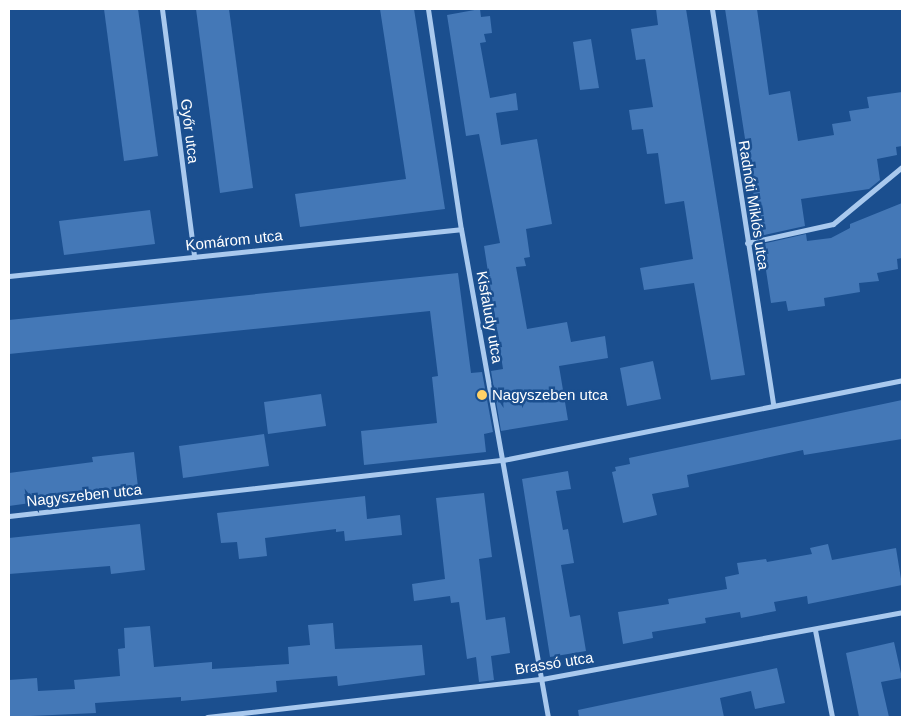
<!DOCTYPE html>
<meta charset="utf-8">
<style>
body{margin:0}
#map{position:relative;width:911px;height:726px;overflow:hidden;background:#1b4f8f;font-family:Helvetica,sans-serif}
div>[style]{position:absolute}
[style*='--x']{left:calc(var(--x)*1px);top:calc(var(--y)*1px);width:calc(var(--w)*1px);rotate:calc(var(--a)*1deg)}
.building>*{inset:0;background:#4478b7}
.street>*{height:5px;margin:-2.5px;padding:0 2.5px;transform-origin:2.5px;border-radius:2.5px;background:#a9c9ee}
.dots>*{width:14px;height:14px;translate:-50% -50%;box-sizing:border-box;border:2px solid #1b4f8f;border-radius:50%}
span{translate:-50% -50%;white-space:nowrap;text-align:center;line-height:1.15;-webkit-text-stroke:5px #1b4f8f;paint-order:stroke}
.street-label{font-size:15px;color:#fff}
.poi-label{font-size:15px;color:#fff}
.left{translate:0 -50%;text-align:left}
.frame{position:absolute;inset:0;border:10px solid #fff;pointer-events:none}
</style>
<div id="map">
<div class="building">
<div style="clip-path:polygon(104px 9px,138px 9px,158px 156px,124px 161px)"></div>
<div style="clip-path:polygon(196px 9px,229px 9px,253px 188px,220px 193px)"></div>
<div style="clip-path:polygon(380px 9px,414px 9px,445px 209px,300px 227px,295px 194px,406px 179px)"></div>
<div style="clip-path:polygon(480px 9px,481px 17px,490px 16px,492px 33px,484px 34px,486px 42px,480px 43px,490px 98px,516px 93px,518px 110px,496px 113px,501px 145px,537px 139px,552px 224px,526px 229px,530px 257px,524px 258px,526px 266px,516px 267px,527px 329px,567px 322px,571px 342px,605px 336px,608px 358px,559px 366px,568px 420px,501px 431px,491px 371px,503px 369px,484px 246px,500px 243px,479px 134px,466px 136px,447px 15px)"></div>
<div style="clip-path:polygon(656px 9px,686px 9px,745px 375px,711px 380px,694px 283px,644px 290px,640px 268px,693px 259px,684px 201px,665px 204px,658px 153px,647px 154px,643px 129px,632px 130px,629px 110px,653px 107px,645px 59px,636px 60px,631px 29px,658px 25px)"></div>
<div style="clip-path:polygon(725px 9px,757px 9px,769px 95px,790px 91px,798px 141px,834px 135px,832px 124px,851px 121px,849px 111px,869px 108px,867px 97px,902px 92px,902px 146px,896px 147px,897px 155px,877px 159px,880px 180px,869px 189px,801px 199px,805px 226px,760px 236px)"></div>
<div style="clip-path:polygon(591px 39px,599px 88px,580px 90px,573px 42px)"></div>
<div style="clip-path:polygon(902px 203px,902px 258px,897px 259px,898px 269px,877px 273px,879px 281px,859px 283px,860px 292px,824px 298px,825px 306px,788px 311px,786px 301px,771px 303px,762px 244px,806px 234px,807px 241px,831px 238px,850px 228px,850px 224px)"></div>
<div style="clip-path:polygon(150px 210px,155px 244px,64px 255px,59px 221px)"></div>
<div style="clip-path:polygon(458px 273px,471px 373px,482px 372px,493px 432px,484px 434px,486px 452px,364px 465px,361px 431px,437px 423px,432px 377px,438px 376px,430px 311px,9px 354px,9px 320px)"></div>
<div style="clip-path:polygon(653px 361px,661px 399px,627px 406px,620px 368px)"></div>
<div style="clip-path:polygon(321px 394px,326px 426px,268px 434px,264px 402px)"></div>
<div style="clip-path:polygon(902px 400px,902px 439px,804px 455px,803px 450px,687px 475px,689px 487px,652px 494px,657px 515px,623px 523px,612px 472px,616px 471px,615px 467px,630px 464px,629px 458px)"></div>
<div style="clip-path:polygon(264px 434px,269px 466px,183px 478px,179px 446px)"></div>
<div style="clip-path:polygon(134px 452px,138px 487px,73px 494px,73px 497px,9px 506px,9px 473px,93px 462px,92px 457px)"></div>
<div style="clip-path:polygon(568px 471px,571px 489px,556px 491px,563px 530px,568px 529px,574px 563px,561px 565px,570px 617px,580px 615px,586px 651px,550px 657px,522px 479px)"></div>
<div style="clip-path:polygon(484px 493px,492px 557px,479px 559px,486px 620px,505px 617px,510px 653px,491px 656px,494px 680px,479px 682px,476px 657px,467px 659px,459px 602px,451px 603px,450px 596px,414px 601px,412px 584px,445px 579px,436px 498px)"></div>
<div style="clip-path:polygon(365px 496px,367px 519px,400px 515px,402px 535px,345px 541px,344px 531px,336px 532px,336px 529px,265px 538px,267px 556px,239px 559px,237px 542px,221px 543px,217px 513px)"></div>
<div style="clip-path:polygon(140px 524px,145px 570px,111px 574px,110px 566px,9px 574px,9px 538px)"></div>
<div style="clip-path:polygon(828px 544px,832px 560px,896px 548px,902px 585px,808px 604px,807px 596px,774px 602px,776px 611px,741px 618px,740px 612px,705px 618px,706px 623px,652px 632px,653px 638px,623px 644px,618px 612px,669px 604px,668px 599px,727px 589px,725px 577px,739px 574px,737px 563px,766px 559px,767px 562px,812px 554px,810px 548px)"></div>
<div style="clip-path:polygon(333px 623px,335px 649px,422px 645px,425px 675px,338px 686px,337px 676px,276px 681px,277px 692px,181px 701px,181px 697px,95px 703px,96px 713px,9px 717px,9px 680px,37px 678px,38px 691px,75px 689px,74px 680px,120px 676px,118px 649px,125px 648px,124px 628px,150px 626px,154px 667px,212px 662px,212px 669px,289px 664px,288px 647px,310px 645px,308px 625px)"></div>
<div style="clip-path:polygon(894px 642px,902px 678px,881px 682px,889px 717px,859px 717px,846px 653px)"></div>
<div style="clip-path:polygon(777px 668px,785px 703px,755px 709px,751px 691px,720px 698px,724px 717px,579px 717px,578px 710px)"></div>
</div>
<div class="street">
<div style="--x:162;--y:9;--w:250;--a:82.6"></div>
<div style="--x:428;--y:9;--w:222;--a:81.5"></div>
<div style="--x:461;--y:229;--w:496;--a:79.9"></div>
<div style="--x:712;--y:9;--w:400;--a:81.2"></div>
<div style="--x:747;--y:243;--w:88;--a:-12.5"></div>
<div style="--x:833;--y:224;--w:89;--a:-39.6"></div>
<div style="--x:9;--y:276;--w:454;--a:-5.9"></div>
<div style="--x:9;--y:516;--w:497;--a:-6.5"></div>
<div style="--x:503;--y:460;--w:407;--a:-11.3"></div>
<div style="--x:815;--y:630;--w:89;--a:78.9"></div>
<div style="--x:207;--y:717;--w:337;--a:-6.5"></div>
<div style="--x:542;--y:679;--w:366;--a:-10.5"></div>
</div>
<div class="dots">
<div style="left:482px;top:395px;background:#ffd166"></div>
</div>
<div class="street-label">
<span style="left:190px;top:131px;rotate:83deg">Győr utca</span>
<span style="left:754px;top:205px;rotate:81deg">Radnóti Miklós utca</span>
<span style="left:234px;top:240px;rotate:-6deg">Komárom utca</span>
<span style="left:490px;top:317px;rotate:80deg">Kisfaludy utca</span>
<span style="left:84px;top:495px;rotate:-6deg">Nagyszeben utca</span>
<span style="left:554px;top:663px;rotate:-9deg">Brassó utca</span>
</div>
<div class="poi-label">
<span class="left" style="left:492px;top:395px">Nagyszeben utca</span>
</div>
<div class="frame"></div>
</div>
